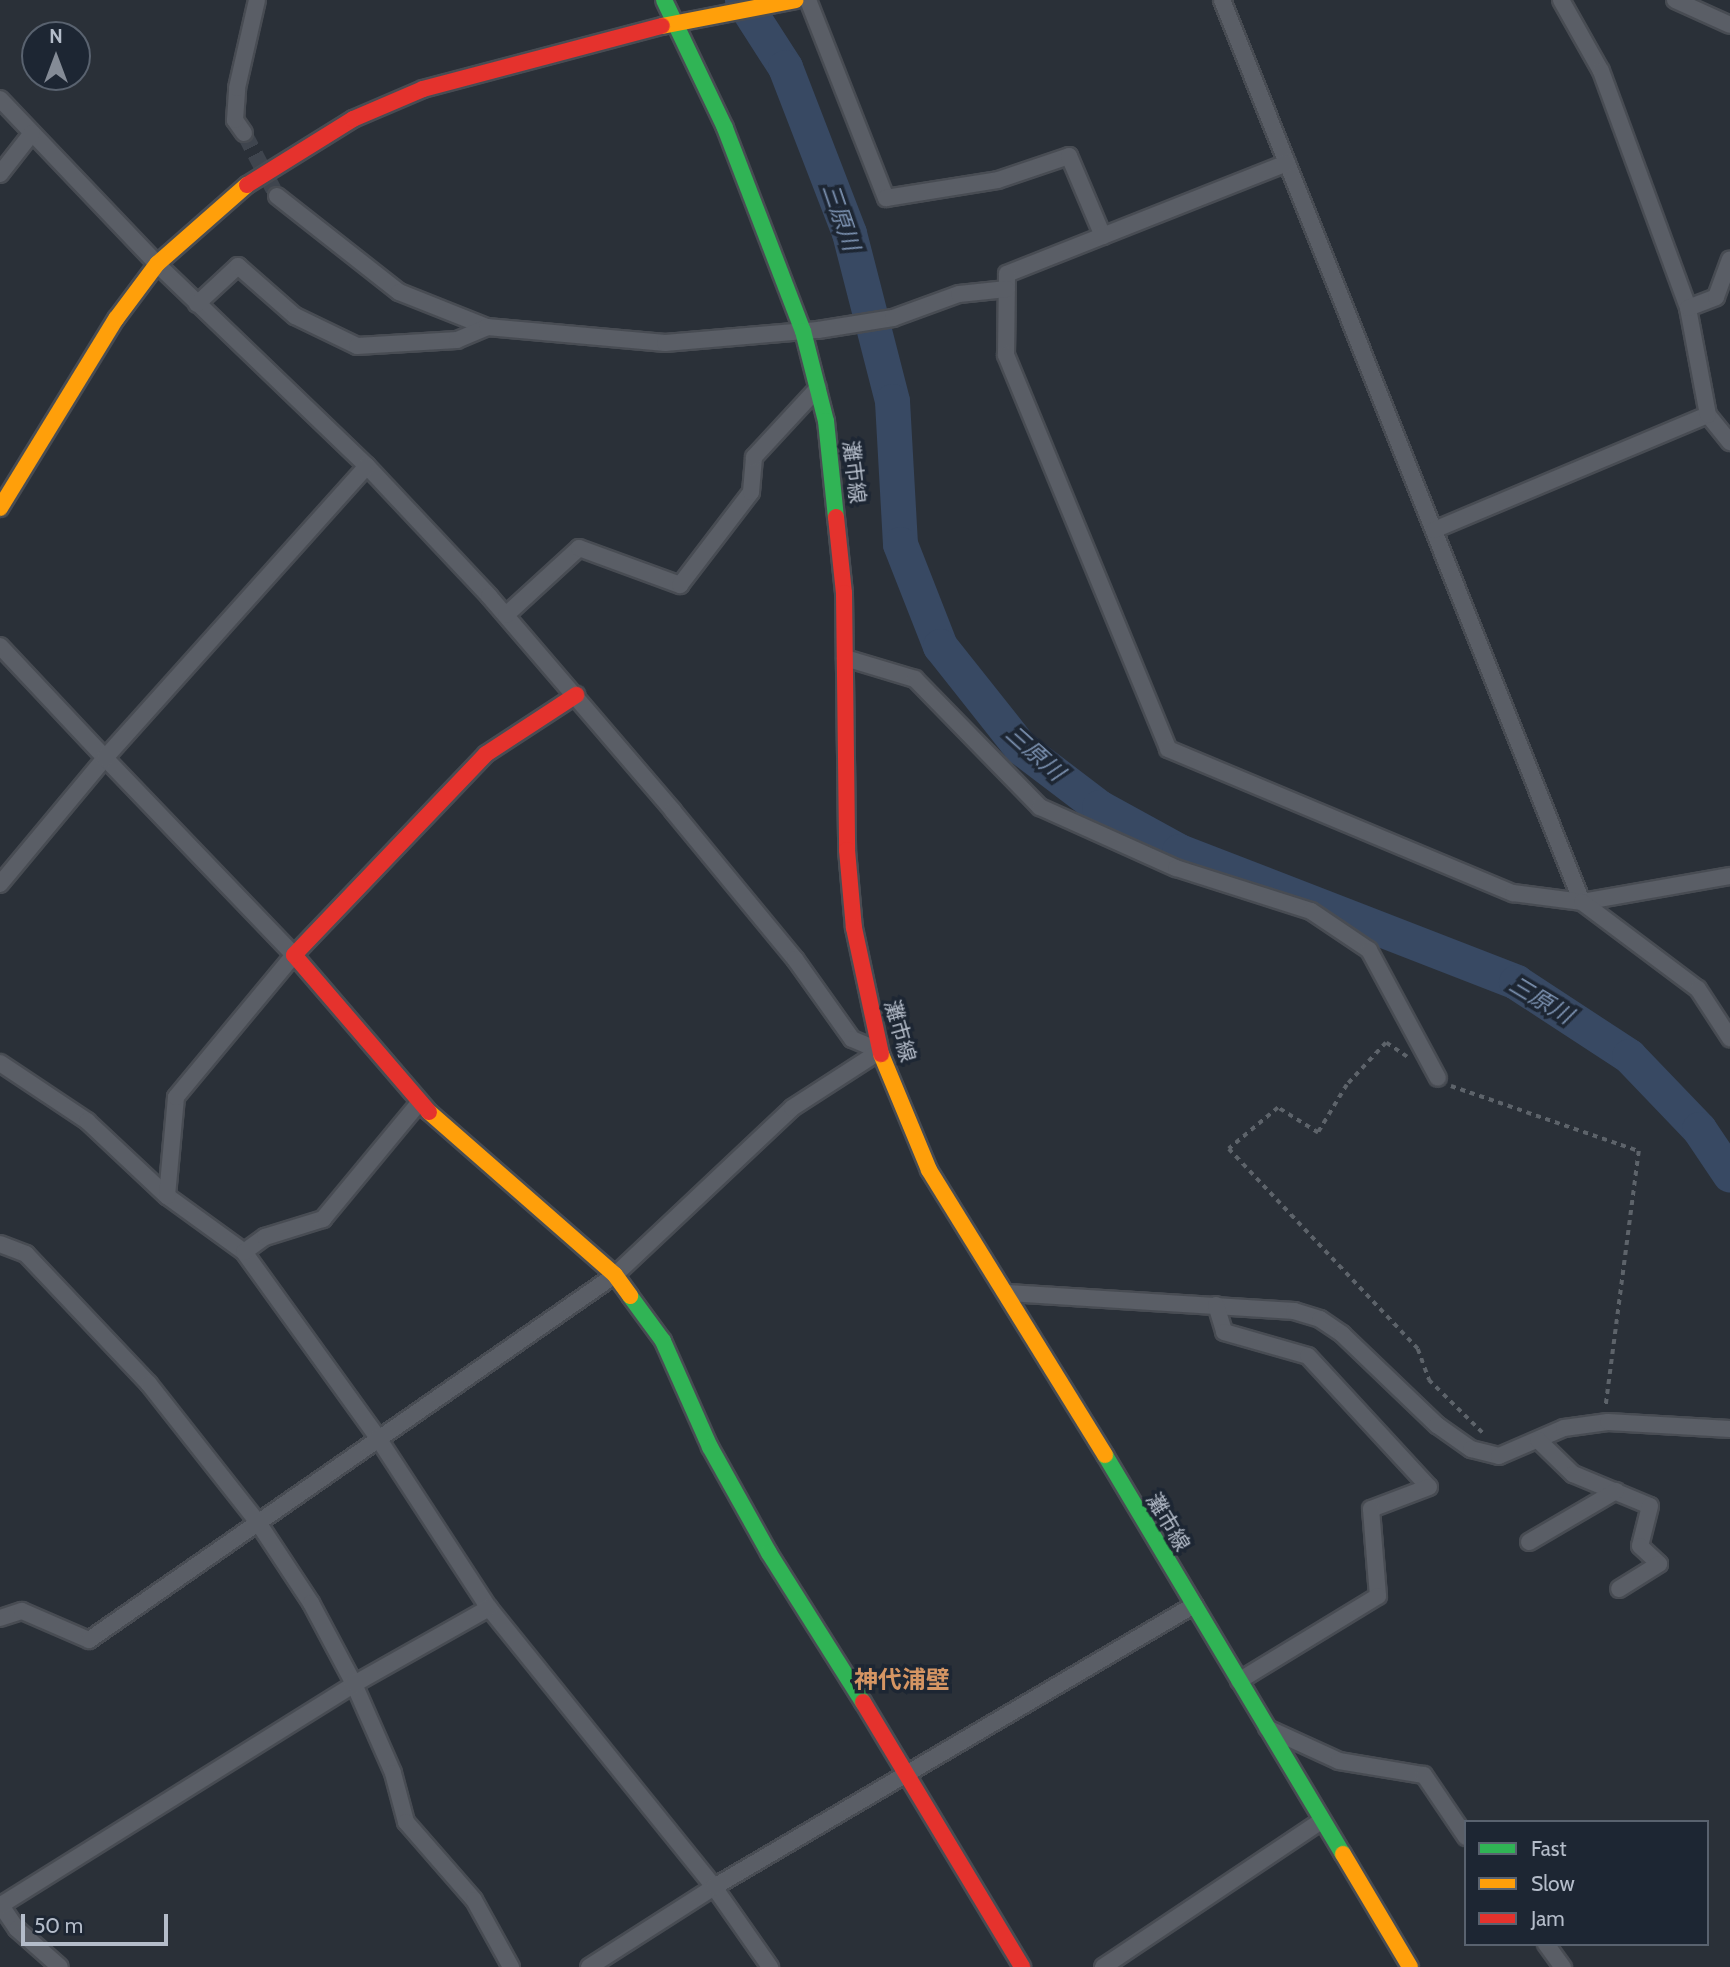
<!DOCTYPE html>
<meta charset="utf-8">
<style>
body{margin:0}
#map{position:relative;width:1730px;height:1967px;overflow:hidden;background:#2a3038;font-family:Cabin,"Noto Sans JP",sans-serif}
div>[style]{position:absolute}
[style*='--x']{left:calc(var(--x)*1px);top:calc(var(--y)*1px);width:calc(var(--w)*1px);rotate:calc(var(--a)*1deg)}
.river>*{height:35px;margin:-17.5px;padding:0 17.5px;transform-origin:17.5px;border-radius:17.5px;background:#384963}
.street-tunnel>*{height:16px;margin-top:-8px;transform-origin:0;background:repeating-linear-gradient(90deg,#3f454e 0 16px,transparent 0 24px)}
.path>*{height:3.5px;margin-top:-1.75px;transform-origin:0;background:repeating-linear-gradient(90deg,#5d636a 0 5px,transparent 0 10px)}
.roads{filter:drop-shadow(2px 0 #484c53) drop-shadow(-2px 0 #484c53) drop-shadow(0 2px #484c53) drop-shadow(0 -2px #484c53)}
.street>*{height:16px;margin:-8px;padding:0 8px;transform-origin:8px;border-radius:8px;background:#5a5e66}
.fast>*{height:16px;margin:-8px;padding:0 8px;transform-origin:8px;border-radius:8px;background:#30b455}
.slow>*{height:16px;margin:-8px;padding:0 8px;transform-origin:8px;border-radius:8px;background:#ff9f0a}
.jam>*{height:16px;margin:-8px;padding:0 8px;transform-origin:8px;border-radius:8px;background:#e5322d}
span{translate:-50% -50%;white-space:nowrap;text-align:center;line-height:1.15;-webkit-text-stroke:7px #1d2633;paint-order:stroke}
.street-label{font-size:21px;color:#b4bcc9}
.water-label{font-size:23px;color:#7c92b1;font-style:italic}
.quarter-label{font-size:24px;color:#d59563;font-weight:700}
.legend{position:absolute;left:1464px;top:1820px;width:245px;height:126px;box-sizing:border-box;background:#1d2633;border:2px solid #59626f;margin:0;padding:9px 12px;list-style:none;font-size:21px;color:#b4bcc9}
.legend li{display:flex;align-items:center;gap:14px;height:35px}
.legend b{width:35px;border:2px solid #59626f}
.north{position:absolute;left:21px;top:21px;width:70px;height:70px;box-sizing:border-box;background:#1d2633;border:2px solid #59626f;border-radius:50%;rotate:0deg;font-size:19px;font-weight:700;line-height:28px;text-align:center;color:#b4bcc9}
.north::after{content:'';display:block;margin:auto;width:24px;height:32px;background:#848b96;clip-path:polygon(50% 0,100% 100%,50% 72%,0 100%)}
.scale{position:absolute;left:21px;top:1914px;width:147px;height:32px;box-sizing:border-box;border:4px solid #b4bcc9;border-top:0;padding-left:9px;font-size:21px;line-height:24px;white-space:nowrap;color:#b4bcc9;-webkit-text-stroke:5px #1d2633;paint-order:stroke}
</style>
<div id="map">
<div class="river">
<div style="--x:742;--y:0;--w:80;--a:57.3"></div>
<div style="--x:785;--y:67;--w:178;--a:68.9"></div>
<div style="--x:849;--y:233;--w:173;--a:75.6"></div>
<div style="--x:892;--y:401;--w:143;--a:86.8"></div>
<div style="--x:900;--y:544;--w:110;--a:68.6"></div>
<div style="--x:940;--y:646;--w:129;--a:51.6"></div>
<div style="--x:1020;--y:747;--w:99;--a:37.2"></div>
<div style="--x:1099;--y:807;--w:91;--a:28.8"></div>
<div style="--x:1179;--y:851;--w:362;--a:21.2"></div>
<div style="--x:1516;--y:982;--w:135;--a:33.2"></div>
<div style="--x:1629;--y:1056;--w:101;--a:46.2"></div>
<div style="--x:1699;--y:1129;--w:55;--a:56"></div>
</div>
<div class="street-tunnel">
<div style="--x:244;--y:133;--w:71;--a:62.4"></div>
</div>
<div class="path">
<div style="--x:1407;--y:1057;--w:25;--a:-146"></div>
<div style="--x:1386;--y:1043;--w:57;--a:132.9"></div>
<div style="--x:1347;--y:1085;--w:56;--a:121.1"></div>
<div style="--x:1318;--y:1133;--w:47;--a:-148"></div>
<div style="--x:1278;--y:1108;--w:64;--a:140.1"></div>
<div style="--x:1229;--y:1149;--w:275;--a:46.6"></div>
<div style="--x:1418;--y:1349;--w:33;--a:70"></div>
<div style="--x:1429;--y:1380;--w:76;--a:44.5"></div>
<div style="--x:1451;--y:1086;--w:199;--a:19.1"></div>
<div style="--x:1639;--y:1151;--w:256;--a:97.4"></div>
</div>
<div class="roads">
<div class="street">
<div style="--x:808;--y:0;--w:213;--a:68.5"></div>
<div style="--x:886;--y:198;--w:113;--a:-9.1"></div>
<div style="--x:998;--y:180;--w:75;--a:-18.7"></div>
<div style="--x:1069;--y:156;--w:87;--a:67"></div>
<div style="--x:1222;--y:0;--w:971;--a:68.24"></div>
<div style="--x:1582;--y:902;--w:150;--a:-10"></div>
<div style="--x:1561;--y:0;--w:81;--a:60.6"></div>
<div style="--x:1601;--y:71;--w:252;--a:69.8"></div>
<div style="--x:1675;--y:0;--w:60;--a:24.4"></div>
<div style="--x:0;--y:99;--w:228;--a:46.4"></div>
<div style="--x:157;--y:264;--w:291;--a:43.9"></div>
<div style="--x:367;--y:466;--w:178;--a:46.8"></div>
<div style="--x:489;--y:596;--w:283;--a:49.4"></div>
<div style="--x:673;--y:811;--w:192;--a:50.5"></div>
<div style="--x:795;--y:959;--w:98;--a:54.5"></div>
<div style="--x:852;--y:1039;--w:30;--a:23"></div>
<div style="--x:244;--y:133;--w:16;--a:-125"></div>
<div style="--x:235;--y:120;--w:32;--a:-86"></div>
<div style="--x:237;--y:88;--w:90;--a:-77.2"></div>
<div style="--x:1287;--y:163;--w:301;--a:158.4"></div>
<div style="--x:1007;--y:274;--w:81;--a:90.7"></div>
<div style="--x:1006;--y:355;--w:426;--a:67.6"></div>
<div style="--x:1168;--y:749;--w:374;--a:22.7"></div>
<div style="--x:1513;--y:893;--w:70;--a:7.4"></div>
<div style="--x:1582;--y:902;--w:145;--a:36.9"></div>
<div style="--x:1698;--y:989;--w:59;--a:56.9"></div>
<div style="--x:0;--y:174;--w:52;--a:-52"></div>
<div style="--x:277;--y:196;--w:155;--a:38.2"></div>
<div style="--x:399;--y:292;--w:95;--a:21.7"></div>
<div style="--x:197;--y:304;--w:56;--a:-42.8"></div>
<div style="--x:238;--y:266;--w:76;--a:41.3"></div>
<div style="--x:295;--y:316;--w:69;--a:25.8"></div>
<div style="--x:357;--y:346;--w:100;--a:-3.4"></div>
<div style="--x:457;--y:340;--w:33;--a:-23"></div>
<div style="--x:487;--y:327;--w:179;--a:5.1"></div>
<div style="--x:665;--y:343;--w:154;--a:-4.9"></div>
<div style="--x:818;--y:330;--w:76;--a:-9.1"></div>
<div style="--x:893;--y:318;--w:70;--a:-20"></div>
<div style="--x:959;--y:294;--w:48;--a:-5.9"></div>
<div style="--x:1708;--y:415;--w:35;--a:51"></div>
<div style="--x:1434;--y:530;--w:297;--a:-22.8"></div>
<div style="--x:1708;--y:415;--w:109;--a:-100.6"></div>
<div style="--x:1688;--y:308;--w:30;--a:-21"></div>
<div style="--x:1716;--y:297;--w:40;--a:-69.8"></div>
<div style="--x:506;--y:615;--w:99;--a:-42.5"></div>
<div style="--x:579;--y:548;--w:108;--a:20.1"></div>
<div style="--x:680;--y:585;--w:117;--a:-52.6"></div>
<div style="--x:751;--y:492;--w:35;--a:-85"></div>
<div style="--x:754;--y:457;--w:94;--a:-47.2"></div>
<div style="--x:0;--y:646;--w:154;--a:46.8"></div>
<div style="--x:105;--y:758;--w:164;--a:129.8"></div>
<div style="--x:845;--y:658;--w:73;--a:16.7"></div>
<div style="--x:915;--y:679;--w:179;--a:45.7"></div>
<div style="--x:1040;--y:807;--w:149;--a:24.2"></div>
<div style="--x:1176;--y:868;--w:142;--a:17.7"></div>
<div style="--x:1311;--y:911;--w:70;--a:33.9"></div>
<div style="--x:1369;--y:950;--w:145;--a:61.7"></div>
<div style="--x:0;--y:1063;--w:105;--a:33.7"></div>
<div style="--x:87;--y:1121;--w:110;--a:43.2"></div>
<div style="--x:167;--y:1196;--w:95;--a:36"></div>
<div style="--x:244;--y:1252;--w:229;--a:54.2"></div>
<div style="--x:378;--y:1438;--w:203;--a:56.9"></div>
<div style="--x:489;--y:1608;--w:358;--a:51.1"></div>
<div style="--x:714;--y:1887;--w:98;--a:55"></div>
<div style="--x:167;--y:1196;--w:99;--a:-84.8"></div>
<div style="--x:176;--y:1097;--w:185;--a:-50.3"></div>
<div style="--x:294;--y:955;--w:273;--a:-133.8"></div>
<div style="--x:105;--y:758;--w:392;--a:-48.1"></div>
<div style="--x:0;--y:1244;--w:28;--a:21"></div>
<div style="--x:26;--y:1254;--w:179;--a:46.6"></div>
<div style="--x:149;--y:1384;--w:178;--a:51.8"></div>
<div style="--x:259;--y:1524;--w:95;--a:56.6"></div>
<div style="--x:311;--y:1603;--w:92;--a:62"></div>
<div style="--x:354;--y:1684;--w:97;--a:66.3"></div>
<div style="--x:393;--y:1773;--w:51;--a:75.1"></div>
<div style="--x:406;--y:1822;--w:103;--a:48.9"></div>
<div style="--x:474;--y:1900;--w:77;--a:61.1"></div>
<div style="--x:244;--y:1252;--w:26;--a:-36"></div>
<div style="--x:265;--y:1237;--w:61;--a:-17.2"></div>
<div style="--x:323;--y:1219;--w:151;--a:-50.4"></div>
<div style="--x:1008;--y:1293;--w:287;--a:3.6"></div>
<div style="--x:1294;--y:1311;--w:27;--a:17"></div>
<div style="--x:1320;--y:1319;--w:27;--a:34"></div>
<div style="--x:1342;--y:1334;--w:132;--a:43.8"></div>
<div style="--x:1437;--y:1425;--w:42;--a:35.2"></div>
<div style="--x:1471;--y:1449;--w:29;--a:14"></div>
<div style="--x:1499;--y:1456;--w:71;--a:-23.3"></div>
<div style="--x:1564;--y:1428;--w:44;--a:-7.8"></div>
<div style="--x:1608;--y:1422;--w:122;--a:3.3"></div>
<div style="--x:1216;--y:1305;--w:28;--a:73"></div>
<div style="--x:1224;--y:1332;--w:87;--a:15.9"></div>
<div style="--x:1308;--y:1356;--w:178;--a:47.3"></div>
<div style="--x:1429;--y:1487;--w:62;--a:159.2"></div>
<div style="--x:1371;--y:1509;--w:87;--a:85.4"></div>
<div style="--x:1378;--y:1596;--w:163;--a:148.6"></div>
<div style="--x:1538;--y:1440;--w:49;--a:44.2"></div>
<div style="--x:1573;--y:1474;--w:83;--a:22.6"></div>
<div style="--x:1650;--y:1506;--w:41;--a:104"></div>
<div style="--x:1640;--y:1546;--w:26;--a:43"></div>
<div style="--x:1659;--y:1564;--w:47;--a:148"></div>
<div style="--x:1529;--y:1542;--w:101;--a:-30.4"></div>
<div style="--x:0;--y:1618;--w:23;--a:-18"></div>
<div style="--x:22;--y:1611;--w:73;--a:23.4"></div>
<div style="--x:89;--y:1640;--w:640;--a:-34.76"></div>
<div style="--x:615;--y:1275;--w:243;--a:-43.3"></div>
<div style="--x:792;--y:1108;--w:105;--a:-32.9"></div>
<div style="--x:1267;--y:1728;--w:79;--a:24.6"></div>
<div style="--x:1339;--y:1761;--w:86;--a:9.4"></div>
<div style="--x:1424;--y:1775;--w:75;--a:55.9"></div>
<div style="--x:0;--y:1904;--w:30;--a:56"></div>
<div style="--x:17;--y:1929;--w:57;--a:41.5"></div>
<div style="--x:1;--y:1905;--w:416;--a:-32"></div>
<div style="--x:354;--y:1684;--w:155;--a:-29.4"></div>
<div style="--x:1546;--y:1944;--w:29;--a:54"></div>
<div style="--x:589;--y:1967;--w:148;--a:-32.6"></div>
<div style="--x:714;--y:1887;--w:557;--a:-30.43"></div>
<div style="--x:1103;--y:1967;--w:262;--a:-33.8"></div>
</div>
<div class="fast">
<div style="--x:664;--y:0;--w:142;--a:64.5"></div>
<div style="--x:725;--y:128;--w:217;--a:69"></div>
<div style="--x:803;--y:331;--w:93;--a:75.7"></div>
<div style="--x:826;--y:421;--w:97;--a:84.1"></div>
<div style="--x:630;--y:1296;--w:56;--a:53.7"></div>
<div style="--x:663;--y:1341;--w:116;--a:66.1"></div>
<div style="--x:710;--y:1447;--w:121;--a:60.9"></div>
<div style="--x:769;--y:1553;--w:176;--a:57.8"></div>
<div style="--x:1105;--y:1455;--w:465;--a:59.2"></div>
</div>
<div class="slow">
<div style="--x:662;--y:26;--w:136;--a:-11"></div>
<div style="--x:0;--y:508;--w:222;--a:-58.5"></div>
<div style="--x:116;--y:319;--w:69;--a:-53.3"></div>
<div style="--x:157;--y:264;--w:120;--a:-41.3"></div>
<div style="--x:881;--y:1054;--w:126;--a:67.5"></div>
<div style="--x:929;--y:1170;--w:335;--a:58.3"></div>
<div style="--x:429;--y:1112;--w:247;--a:41.2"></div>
<div style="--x:615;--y:1275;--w:26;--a:54"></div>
<div style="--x:1343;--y:1854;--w:131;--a:59.3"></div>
</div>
<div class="jam">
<div style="--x:247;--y:185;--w:125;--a:-31.9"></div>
<div style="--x:353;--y:119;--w:76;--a:-23.2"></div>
<div style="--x:423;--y:89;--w:247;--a:-14.8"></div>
<div style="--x:836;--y:517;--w:76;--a:84"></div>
<div style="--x:844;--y:593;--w:257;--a:89.3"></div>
<div style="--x:847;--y:850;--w:78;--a:84.9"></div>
<div style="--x:854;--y:928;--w:129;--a:77.9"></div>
<div style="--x:429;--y:1112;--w:207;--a:-130.7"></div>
<div style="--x:294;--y:955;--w:278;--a:-46.3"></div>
<div style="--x:486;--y:754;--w:108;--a:-33.2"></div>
<div style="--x:863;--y:1702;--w:309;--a:59"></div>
</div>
</div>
<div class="street-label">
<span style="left:854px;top:472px;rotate:83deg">灘市線</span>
<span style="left:900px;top:1031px;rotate:74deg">灘市線</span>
<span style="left:1168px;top:1522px;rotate:59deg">灘市線</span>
</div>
<div class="water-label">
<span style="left:841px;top:217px;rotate:71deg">三原川</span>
<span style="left:1035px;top:753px;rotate:42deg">三原川</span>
<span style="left:1541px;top:1000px;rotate:31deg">三原川</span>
</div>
<div class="quarter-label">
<span style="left:902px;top:1680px">神代浦壁</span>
</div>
<ul class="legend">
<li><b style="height:9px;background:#30b455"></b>Fast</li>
<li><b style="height:9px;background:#ff9f0a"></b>Slow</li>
<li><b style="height:9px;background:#e5322d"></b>Jam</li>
</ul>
<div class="north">N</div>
<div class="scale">50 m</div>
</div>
